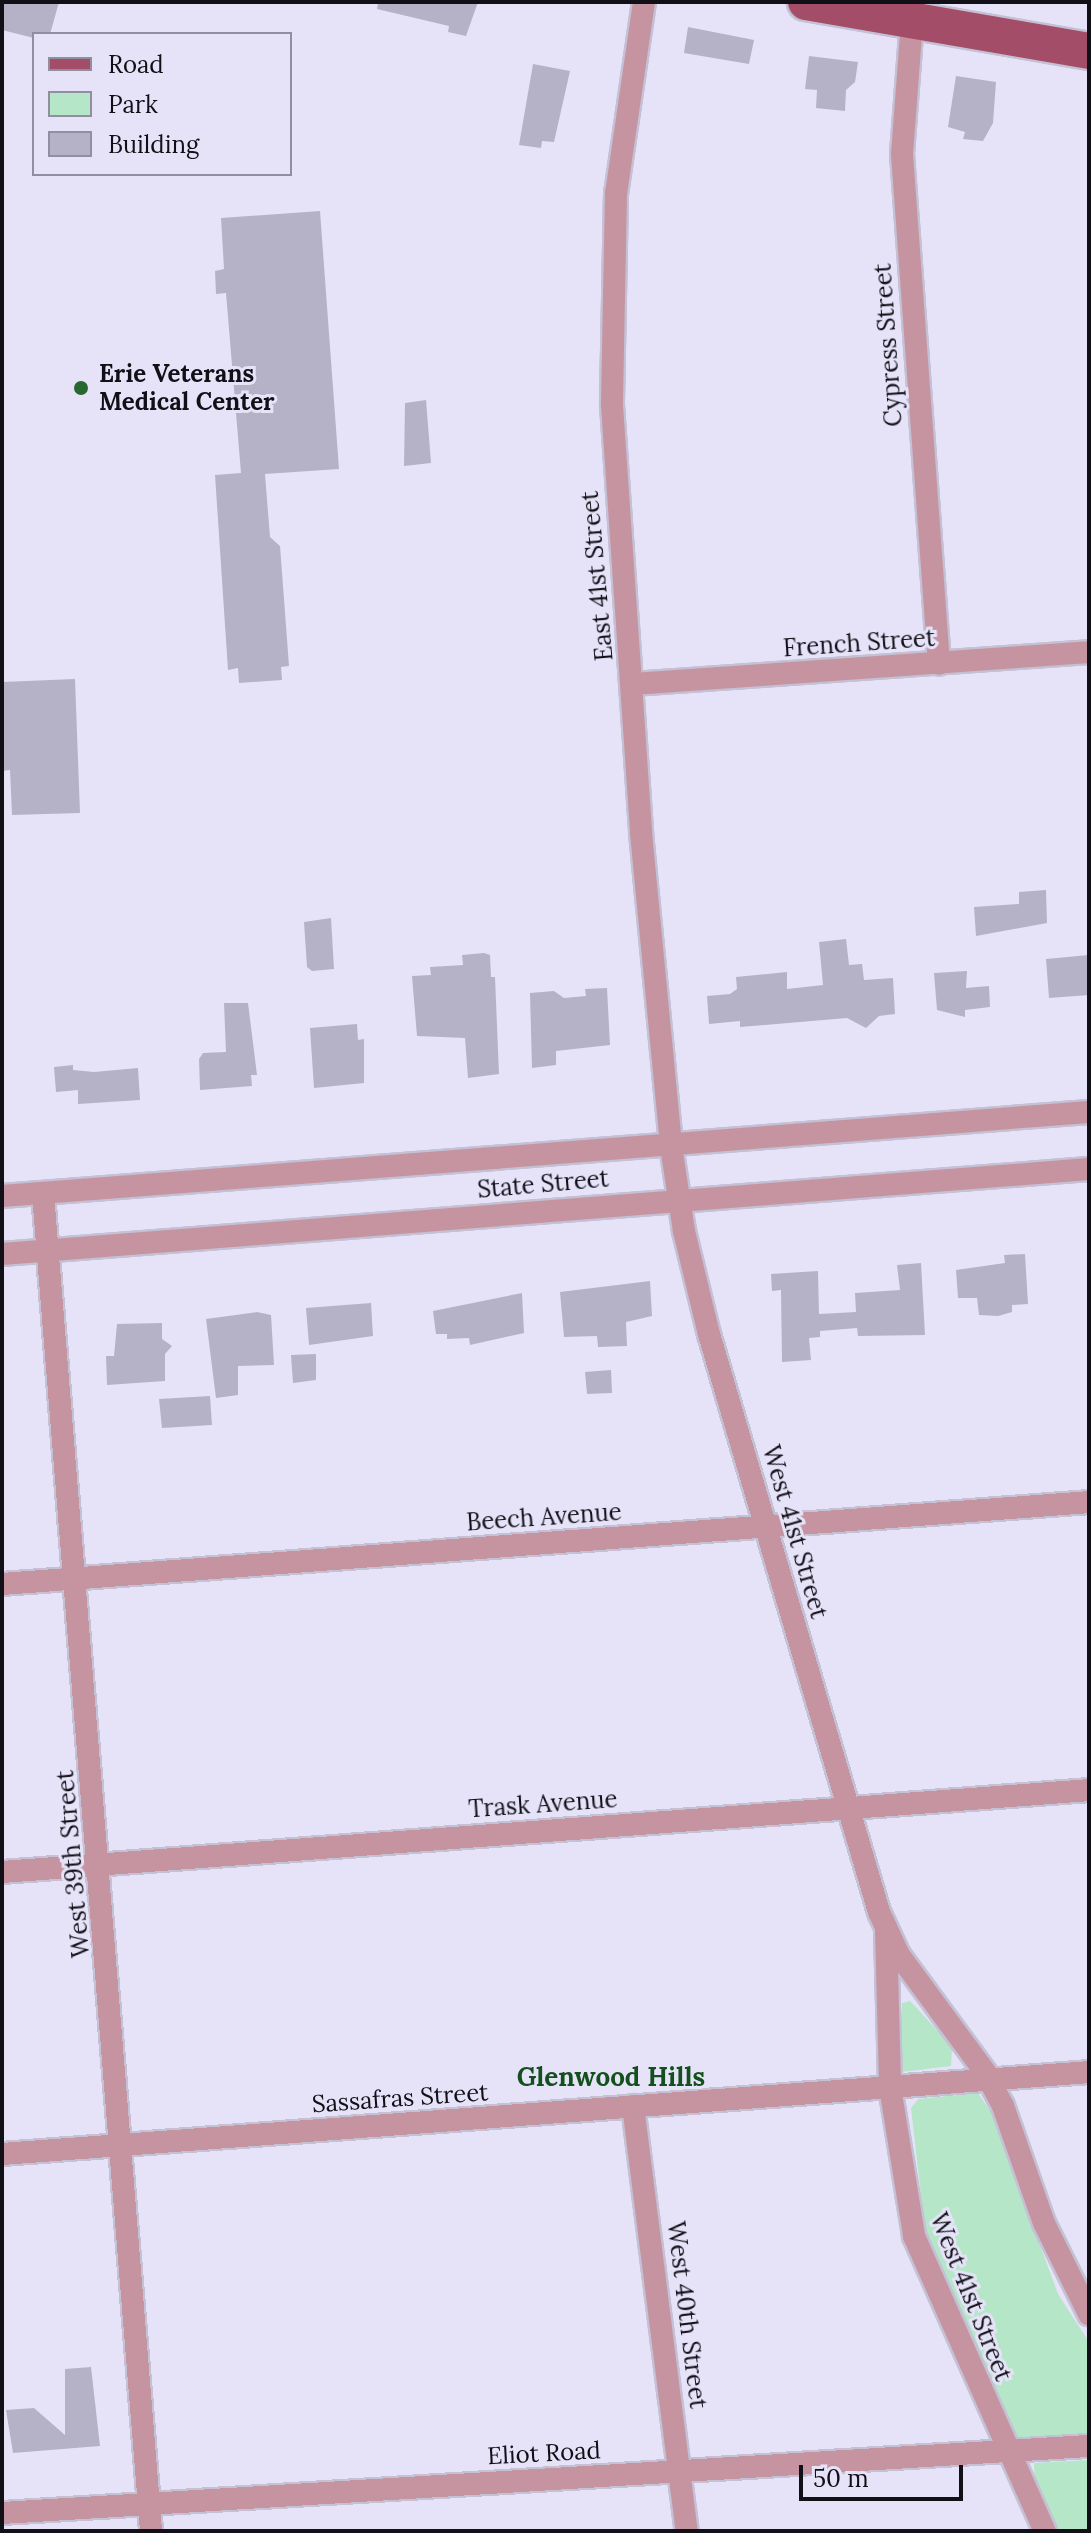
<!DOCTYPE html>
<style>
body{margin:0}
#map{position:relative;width:1091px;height:2533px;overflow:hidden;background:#e6e3f9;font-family:Lora,serif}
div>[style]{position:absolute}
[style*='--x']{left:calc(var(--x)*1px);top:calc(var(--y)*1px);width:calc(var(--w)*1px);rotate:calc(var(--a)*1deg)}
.green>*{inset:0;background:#b4e6c7}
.building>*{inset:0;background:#b5b2c7}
.roads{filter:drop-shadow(2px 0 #c4c1d5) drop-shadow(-2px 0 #c4c1d5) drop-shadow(0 2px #c4c1d5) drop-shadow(0 -2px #c4c1d5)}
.minor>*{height:22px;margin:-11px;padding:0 11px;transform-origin:11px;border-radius:11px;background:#c694a1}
.primary>*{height:36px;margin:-18px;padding:0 18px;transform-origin:18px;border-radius:18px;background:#a34d69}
.dots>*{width:22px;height:22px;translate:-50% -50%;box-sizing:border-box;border:4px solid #e6e3f9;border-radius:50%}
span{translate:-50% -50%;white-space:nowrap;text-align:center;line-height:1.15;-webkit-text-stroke:6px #e6e3f9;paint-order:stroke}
.street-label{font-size:24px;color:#111017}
.poi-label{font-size:24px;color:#111017;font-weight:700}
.left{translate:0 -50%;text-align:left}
.neighbourhood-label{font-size:26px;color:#14501e;font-weight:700}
.frame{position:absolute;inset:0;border:4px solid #111017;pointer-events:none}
.legend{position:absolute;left:32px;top:32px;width:260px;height:144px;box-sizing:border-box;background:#e6e3f9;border:2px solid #918f9f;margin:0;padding:10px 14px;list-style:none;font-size:24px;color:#111017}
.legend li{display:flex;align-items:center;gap:16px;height:40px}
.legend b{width:40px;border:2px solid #918f9f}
.scale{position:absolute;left:799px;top:2465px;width:164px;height:36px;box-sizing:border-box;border:4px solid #111017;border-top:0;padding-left:10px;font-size:24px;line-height:28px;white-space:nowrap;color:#111017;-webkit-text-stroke:6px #e6e3f9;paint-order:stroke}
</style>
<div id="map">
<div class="green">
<div style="clip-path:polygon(910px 2001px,952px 2046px,951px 2066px,901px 2072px,902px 2003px)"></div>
<div style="clip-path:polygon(978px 2093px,991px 2112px,1058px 2294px,1089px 2342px,1089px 2437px,1022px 2442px,1016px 2438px,925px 2230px,911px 2108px,918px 2099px)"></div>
<div style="clip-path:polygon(1089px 2460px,1089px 2531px,1054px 2531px,1035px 2488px,1034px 2463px)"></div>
</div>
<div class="building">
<div style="clip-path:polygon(2px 2px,59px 2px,50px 34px,34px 38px,2px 30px)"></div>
<div style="clip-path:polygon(378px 2px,478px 2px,466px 36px,448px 32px,449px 26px,377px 9px)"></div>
<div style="clip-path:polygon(688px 27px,754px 40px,749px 64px,684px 53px)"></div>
<div style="clip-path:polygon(809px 56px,858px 62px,855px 82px,846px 90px,845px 111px,816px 108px,817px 90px,805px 89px)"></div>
<div style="clip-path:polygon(533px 64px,570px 71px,554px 142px,542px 141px,541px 148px,519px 145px)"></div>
<div style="clip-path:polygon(956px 76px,996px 82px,993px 123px,983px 141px,963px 139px,965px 132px,948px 127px)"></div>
<div style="clip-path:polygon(320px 211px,339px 469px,265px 474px,270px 537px,280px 546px,289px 666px,281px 667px,282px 680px,239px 683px,238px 668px,228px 670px,215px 475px,241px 473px,226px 293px,216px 294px,215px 271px,224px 269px,221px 218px)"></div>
<div style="clip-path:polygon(426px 400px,431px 463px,404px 466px,405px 403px)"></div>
<div style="clip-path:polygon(75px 679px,80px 813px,12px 815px,10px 770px,2px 771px,2px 682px)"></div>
<div style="clip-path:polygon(1046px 890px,1047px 923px,976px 936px,974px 907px,1019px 904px,1019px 892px)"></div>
<div style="clip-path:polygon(331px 918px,334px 969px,312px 971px,307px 967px,304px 922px)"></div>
<div style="clip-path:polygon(846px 939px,849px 965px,862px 964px,864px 980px,893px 978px,895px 1014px,879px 1016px,866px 1028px,847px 1018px,740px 1027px,740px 1021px,709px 1024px,707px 996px,730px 994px,737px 989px,736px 977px,787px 972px,787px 989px,823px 985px,819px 942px)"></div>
<div style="clip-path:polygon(484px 953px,490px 955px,491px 977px,495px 977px,499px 1074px,468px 1078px,465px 1038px,417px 1036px,412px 976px,431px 975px,430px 967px,463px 965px,462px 955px)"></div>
<div style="clip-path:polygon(1089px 955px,1089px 995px,1049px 998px,1046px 959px)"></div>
<div style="clip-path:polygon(967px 971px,966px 988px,989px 986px,990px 1007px,965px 1010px,965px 1017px,937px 1010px,934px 973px)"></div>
<div style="clip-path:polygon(607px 988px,610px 1045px,556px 1051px,556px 1065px,532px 1068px,530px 993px,554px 991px,564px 998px,586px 996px,585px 989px)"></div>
<div style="clip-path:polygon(224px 1003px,248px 1003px,257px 1075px,251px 1075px,252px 1086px,200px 1090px,199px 1059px,203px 1053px,226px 1052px)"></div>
<div style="clip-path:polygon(357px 1024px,358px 1040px,364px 1039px,364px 1083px,314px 1088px,310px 1028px)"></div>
<div style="clip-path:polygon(73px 1065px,73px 1070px,94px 1072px,138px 1068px,140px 1100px,78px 1104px,78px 1090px,56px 1092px,54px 1067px)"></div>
<div style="clip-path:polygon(1025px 1254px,1028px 1304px,1012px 1305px,1012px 1312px,998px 1316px,979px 1315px,977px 1298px,958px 1298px,956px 1270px,1005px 1263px,1004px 1255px)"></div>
<div style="clip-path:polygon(921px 1263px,925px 1335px,858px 1336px,857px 1328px,820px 1331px,820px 1337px,809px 1338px,811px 1360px,782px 1362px,781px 1290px,772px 1291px,771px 1274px,818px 1271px,819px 1314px,856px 1312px,855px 1293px,900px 1290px,897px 1265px)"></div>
<div style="clip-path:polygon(650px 1281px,652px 1316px,626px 1322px,627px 1346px,598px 1347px,597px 1336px,564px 1337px,560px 1292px)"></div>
<div style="clip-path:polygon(522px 1293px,524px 1333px,470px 1345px,469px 1338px,447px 1339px,447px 1334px,436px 1334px,433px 1311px)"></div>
<div style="clip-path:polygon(371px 1303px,373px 1336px,309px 1345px,306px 1308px)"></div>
<div style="clip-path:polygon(257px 1312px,271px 1315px,274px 1365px,238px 1366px,238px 1395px,216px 1398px,206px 1319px)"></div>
<div style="clip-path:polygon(162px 1323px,162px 1339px,172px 1346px,165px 1354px,165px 1381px,107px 1385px,106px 1356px,114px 1356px,117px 1324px)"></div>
<div style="clip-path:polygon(316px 1354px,316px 1380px,293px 1383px,291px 1355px)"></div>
<div style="clip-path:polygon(611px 1370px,612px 1393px,587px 1394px,585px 1372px)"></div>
<div style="clip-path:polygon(210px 1396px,212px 1425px,162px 1428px,159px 1399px)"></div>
<div style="clip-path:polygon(91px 2367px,100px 2446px,13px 2453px,6px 2410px,34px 2408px,65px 2435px,65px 2369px)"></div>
</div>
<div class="roads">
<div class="minor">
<div style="--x:644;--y:2;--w:193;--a:98.3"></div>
<div style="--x:616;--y:193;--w:212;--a:91.1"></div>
<div style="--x:612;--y:405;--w:429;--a:86.1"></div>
<div style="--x:641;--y:833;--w:314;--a:84.5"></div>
<div style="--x:671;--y:1146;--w:86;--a:81.3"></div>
<div style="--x:684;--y:1231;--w:106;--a:76.4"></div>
<div style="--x:709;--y:1334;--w:602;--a:73.61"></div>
<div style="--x:879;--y:1912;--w:47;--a:65.1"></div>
<div style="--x:899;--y:1955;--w:145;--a:53.7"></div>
<div style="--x:985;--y:2072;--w:38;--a:62"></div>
<div style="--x:1003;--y:2106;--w:124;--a:70.7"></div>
<div style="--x:1044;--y:2223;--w:102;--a:63.7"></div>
<div style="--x:912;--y:21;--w:133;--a:94.3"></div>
<div style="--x:902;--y:154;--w:511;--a:85.85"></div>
<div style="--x:633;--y:684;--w:457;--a:-4"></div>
<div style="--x:43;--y:1194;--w:1341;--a:85.38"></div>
<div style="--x:2;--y:1196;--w:1090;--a:-4.42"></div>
<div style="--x:2;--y:1254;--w:1090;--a:-4.47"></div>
<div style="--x:2;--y:1584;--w:1090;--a:-4.31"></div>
<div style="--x:2;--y:1872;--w:1090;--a:-4.31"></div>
<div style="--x:886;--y:1930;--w:157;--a:88.5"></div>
<div style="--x:890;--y:2087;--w:151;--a:80.8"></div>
<div style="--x:914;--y:2236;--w:323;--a:66.1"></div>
<div style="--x:633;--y:2106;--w:428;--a:82.8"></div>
<div style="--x:2;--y:2154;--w:1090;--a:-4.31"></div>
<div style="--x:2;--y:2513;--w:1089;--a:-3.53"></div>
</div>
<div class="primary">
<div style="--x:806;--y:2;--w:287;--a:9.8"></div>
</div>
</div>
<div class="dots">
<div style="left:81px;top:388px;background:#276730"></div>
</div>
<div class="street-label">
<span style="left:888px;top:345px;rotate:-94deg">Cypress Street</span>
<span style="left:597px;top:576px;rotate:-95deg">East 41st Street</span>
<span style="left:859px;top:643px;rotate:-4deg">French Street</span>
<span style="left:543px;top:1184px;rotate:-5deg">State Street</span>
<span style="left:544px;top:1517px;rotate:-4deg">Beech Avenue</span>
<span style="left:795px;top:1532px;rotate:74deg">West 41st Street</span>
<span style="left:543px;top:1804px;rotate:-4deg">Trask Avenue</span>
<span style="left:73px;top:1864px;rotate:-95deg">West 39th Street</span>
<span style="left:400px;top:2098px;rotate:-4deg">Sassafras Street</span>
<span style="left:971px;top:2297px;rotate:68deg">West 41st Street</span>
<span style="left:687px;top:2315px;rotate:83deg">West 40th Street</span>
<span style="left:544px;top:2453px;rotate:-3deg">Eliot Road</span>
</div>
<div class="poi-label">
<span class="left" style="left:99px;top:388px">Erie Veterans<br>Medical Center</span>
</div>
<div class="neighbourhood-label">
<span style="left:611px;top:2077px">Glenwood Hills</span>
</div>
<div class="frame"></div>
<ul class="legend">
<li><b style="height:10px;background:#a34d69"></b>Road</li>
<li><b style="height:22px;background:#b4e6c7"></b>Park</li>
<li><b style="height:22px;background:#b5b2c7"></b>Building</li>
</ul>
<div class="scale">50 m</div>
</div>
